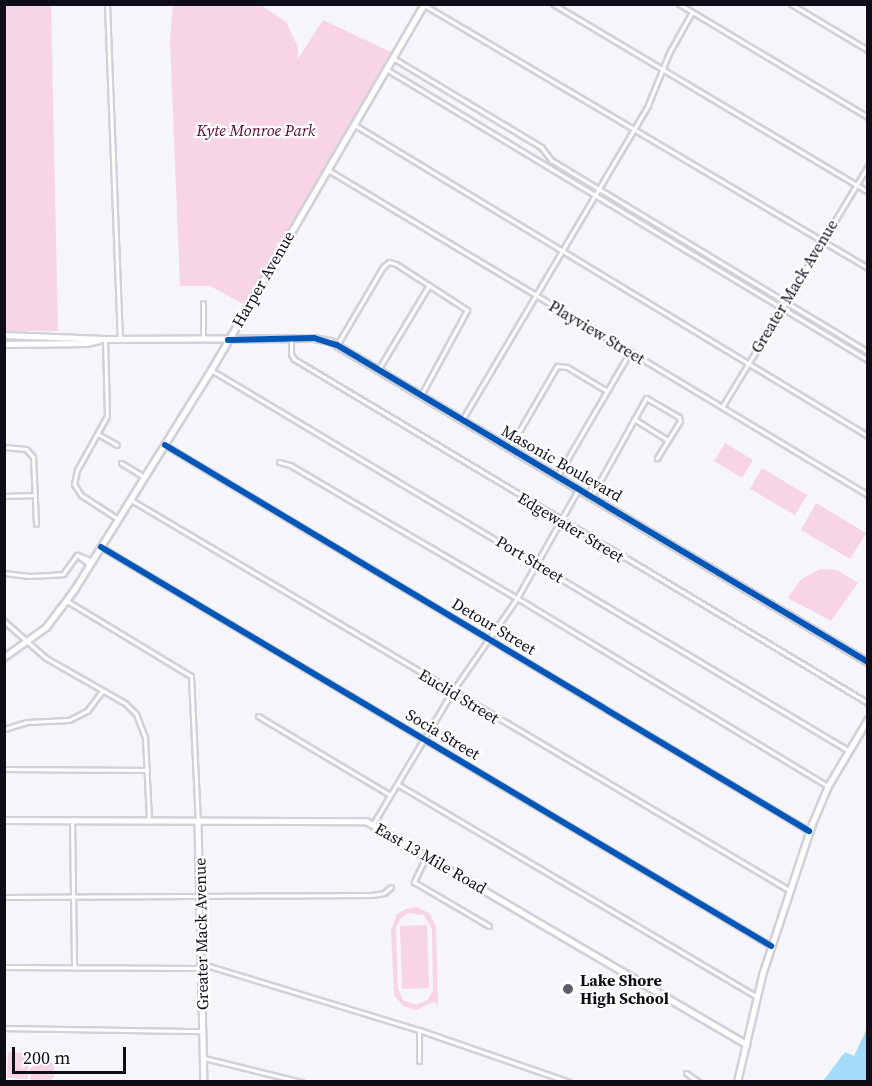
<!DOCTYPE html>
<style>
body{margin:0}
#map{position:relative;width:872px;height:1086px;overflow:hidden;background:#f6f5f9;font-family:"Source Serif 4",serif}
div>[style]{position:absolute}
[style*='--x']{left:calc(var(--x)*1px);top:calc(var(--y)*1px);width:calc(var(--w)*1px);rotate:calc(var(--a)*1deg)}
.green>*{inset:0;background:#f8d5e4}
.water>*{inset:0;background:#a3dcf9}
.roads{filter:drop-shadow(2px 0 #d2d0d8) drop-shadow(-2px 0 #d2d0d8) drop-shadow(0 2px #d2d0d8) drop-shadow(0 -2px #d2d0d8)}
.street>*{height:3px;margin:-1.5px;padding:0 1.5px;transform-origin:1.5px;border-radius:1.5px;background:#fefefe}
.secondary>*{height:4.5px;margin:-2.25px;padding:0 2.25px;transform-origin:2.25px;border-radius:2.25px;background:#fefefe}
.cycleway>*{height:6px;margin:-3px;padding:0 3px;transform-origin:3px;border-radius:3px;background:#0057b8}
.dots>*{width:16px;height:16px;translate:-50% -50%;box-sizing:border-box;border:3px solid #fff;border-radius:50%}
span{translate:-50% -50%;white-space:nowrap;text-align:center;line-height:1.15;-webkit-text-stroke:4.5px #fff;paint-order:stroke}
.park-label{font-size:16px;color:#580232;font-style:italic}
.street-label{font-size:16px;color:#0f0d17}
.poi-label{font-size:16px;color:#0f0d17;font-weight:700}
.left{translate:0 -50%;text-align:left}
.frame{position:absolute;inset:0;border:6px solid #0f0d17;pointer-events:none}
.scale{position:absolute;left:12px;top:1047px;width:114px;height:27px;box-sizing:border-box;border:3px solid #0f0d17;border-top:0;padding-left:8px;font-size:18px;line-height:21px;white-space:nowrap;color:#0f0d17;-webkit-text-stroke:4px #fff;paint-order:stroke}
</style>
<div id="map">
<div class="green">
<div style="clip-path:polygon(4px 5px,51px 5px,58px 331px,5px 331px)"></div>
<div style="clip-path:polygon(173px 5px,262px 6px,286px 22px,298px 47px,298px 59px,323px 20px,395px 54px,247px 306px,210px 286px,180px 286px,170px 39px)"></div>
<div style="clip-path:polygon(725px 443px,753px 460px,742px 478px,714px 461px)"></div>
<div style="clip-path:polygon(762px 468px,807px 495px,795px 515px,750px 489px)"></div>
<div style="clip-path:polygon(816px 503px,866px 533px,850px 559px,801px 530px)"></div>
<div style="clip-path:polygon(820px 569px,837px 570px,858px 583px,831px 621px,788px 598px,800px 580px)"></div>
<div style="clip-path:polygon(evenodd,417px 907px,429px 913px,436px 926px,438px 1004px,433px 1002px,416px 1010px,403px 1006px,394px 995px,391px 931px,397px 914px,406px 909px,417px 907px,408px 913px,424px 915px,432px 929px,433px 990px,428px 1000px,416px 1005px,403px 1000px,398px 988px,396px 928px,401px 918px,408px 913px)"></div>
<div style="clip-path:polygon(427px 925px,429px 988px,402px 989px,400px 926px)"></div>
<div style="clip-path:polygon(8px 1052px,29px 1053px,28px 1079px,7px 1078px)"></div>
<div style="clip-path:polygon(39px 1060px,54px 1063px,54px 1078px,50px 1081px,31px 1081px,30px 1069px)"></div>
</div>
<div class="water">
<div style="clip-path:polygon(867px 1006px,867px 1081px,823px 1081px,845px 1052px,854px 1056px,867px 1028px)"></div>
</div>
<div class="roads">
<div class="street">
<div style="--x:107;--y:4;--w:335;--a:87.8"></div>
<div style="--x:553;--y:4;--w:367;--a:30.8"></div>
<div style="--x:679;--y:4;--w:220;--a:30.9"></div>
<div style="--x:791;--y:4;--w:90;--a:30.9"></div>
<div style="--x:424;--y:5;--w:516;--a:30.64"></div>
<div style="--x:393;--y:58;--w:173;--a:31"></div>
<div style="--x:541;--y:147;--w:16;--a:52"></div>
<div style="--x:551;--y:160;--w:371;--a:31.2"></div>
<div style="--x:386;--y:69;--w:563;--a:31.12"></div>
<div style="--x:353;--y:124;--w:602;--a:31.21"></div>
<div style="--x:328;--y:170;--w:630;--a:31.04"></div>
<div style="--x:203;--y:339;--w:36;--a:-90"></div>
<div style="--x:291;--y:339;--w:15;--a:90"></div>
<div style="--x:291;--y:354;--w:6;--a:59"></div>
<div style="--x:294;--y:359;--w:669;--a:30.93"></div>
<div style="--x:105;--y:340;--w:76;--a:88.5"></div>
<div style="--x:107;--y:416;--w:62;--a:119.1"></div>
<div style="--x:77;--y:470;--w:14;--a:102"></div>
<div style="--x:74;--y:484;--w:13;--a:58"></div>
<div style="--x:81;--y:495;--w:44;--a:33"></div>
<div style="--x:337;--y:345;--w:91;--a:-59.5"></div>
<div style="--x:383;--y:267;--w:8;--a:-40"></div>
<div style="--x:389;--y:262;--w:7;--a:16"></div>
<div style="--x:396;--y:264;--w:85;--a:32.9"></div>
<div style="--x:467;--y:310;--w:97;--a:118.4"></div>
<div style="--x:211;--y:370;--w:743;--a:30.84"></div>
<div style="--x:378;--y:370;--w:99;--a:-59"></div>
<div style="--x:722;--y:407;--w:282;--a:-58.8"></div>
<div style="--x:634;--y:419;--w:40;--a:32"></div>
<div style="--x:462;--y:420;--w:366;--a:-59.4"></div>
<div style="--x:648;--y:105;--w:56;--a:-68"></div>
<div style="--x:669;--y:53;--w:47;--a:-60.7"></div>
<div style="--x:98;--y:434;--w:22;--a:30"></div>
<div style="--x:165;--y:445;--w:751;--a:30.94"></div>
<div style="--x:4;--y:447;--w:22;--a:5"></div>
<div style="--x:26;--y:449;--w:11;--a:49"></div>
<div style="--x:33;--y:457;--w:67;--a:87.4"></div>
<div style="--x:510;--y:447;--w:94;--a:-59.9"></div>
<div style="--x:557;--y:366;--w:10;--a:6"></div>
<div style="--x:567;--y:367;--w:47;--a:31"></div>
<div style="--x:279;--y:462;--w:11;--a:15"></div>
<div style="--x:290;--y:465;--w:263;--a:30.4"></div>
<div style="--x:517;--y:598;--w:363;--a:31.2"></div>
<div style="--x:121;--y:463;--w:27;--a:31"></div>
<div style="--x:558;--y:475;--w:143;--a:-59.7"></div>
<div style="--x:600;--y:481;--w:95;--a:-61"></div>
<div style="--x:646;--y:398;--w:38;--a:30"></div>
<div style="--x:679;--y:417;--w:4;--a:76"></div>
<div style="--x:680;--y:421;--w:44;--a:121.9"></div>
<div style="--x:588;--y:494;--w:12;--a:-59"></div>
<div style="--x:594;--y:484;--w:7;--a:-27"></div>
<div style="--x:600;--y:481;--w:17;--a:118"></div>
<div style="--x:4;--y:496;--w:31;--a:-2"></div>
<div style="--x:131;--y:500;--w:765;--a:30.66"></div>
<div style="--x:101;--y:547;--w:780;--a:30.77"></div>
<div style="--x:90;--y:565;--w:16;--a:-142"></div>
<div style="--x:77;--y:555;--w:17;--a:21"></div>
<div style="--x:4;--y:573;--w:25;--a:7"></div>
<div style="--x:29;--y:576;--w:34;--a:-3"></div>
<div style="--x:63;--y:574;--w:24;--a:-54"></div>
<div style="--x:67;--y:601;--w:145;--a:31.2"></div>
<div style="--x:191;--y:676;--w:146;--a:87.3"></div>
<div style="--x:4;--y:621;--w:56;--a:41.4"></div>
<div style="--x:46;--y:658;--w:91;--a:29.7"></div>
<div style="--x:125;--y:703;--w:16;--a:45"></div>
<div style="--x:136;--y:714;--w:26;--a:69"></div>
<div style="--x:145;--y:738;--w:83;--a:87.2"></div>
<div style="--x:258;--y:716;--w:154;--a:30.9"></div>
<div style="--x:4;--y:729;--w:24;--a:-17"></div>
<div style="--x:27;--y:722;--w:42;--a:-2.7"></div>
<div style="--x:69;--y:720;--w:20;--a:-27"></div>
<div style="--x:87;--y:711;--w:25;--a:-53"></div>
<div style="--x:4;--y:769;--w:143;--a:0.4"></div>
<div style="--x:397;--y:784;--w:418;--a:30.6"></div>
<div style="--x:72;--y:820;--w:148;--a:89.2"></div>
<div style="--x:373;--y:824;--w:154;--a:-59.1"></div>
<div style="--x:452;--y:692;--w:114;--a:-55.3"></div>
<div style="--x:517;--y:598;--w:126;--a:-60.6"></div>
<div style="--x:426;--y:857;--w:28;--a:116"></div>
<div style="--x:414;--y:882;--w:87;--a:30.4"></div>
<div style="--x:4;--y:897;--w:368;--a:-0.3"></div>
<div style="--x:372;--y:895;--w:12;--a:-9"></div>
<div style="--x:384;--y:893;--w:9;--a:-41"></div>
<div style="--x:4;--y:967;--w:192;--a:0.3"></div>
<div style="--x:196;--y:968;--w:10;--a:-17"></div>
<div style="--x:206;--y:965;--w:223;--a:17"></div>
<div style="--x:419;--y:1030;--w:159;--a:19.1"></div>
<div style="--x:4;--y:1028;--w:199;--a:0.9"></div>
<div style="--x:419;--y:1030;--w:31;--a:90"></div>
<div style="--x:204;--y:1058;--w:101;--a:13.8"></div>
<div style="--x:686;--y:1073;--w:16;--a:35"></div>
</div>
<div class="secondary">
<div style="--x:4;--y:335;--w:101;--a:2.3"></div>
<div style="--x:105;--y:339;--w:209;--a:-0.3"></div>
<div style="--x:314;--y:338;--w:16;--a:11"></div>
<div style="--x:330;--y:341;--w:626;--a:30.82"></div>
<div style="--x:4;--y:344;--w:82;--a:-0.7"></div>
<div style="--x:86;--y:343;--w:13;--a:-13"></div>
<div style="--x:4;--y:657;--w:52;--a:-35.5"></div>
<div style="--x:46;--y:627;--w:46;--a:-52.9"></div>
<div style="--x:74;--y:590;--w:259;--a:-58.1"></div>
<div style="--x:211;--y:370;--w:423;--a:-59.8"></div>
<div style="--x:4;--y:820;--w:362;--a:0.2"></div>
<div style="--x:366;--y:821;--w:441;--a:30.4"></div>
<div style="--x:198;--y:822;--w:260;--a:88.7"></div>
<div style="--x:737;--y:1082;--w:110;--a:-76.8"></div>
<div style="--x:762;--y:975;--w:159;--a:-71.7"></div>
<div style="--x:812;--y:824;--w:41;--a:-67.2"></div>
<div style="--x:828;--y:786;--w:78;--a:-59.2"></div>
</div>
</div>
<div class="cycleway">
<div style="--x:228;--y:340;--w:86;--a:-1.3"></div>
<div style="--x:314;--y:338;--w:24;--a:17"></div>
<div style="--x:337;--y:345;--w:618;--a:30.84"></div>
<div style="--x:165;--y:445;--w:751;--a:30.94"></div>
<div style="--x:101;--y:547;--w:780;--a:30.77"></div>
</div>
<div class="dots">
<div style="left:568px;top:989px;background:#605e66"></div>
</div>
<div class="park-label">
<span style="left:256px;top:130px">Kyte Monroe Park</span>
</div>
<div class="street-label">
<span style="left:263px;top:279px;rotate:-60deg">Harper Avenue</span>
<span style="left:794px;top:286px;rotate:-59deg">Greater Mack Avenue</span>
<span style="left:597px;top:332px;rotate:31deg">Playview Street</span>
<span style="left:562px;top:463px;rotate:30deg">Masonic Boulevard</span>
<span style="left:571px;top:527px;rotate:31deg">Edgewater Street</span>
<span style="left:530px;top:559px;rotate:31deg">Port Street</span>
<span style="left:494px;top:626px;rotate:31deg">Detour Street</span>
<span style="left:459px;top:696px;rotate:31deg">Euclid Street</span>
<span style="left:443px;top:734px;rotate:31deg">Socia Street</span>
<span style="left:431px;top:858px;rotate:30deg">East 13 Mile Road</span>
<span style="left:201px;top:934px;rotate:-91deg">Greater Mack Avenue</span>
</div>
<div class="poi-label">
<span class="left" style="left:580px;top:989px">Lake Shore<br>High School</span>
</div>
<div class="frame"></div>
<div class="scale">200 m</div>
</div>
